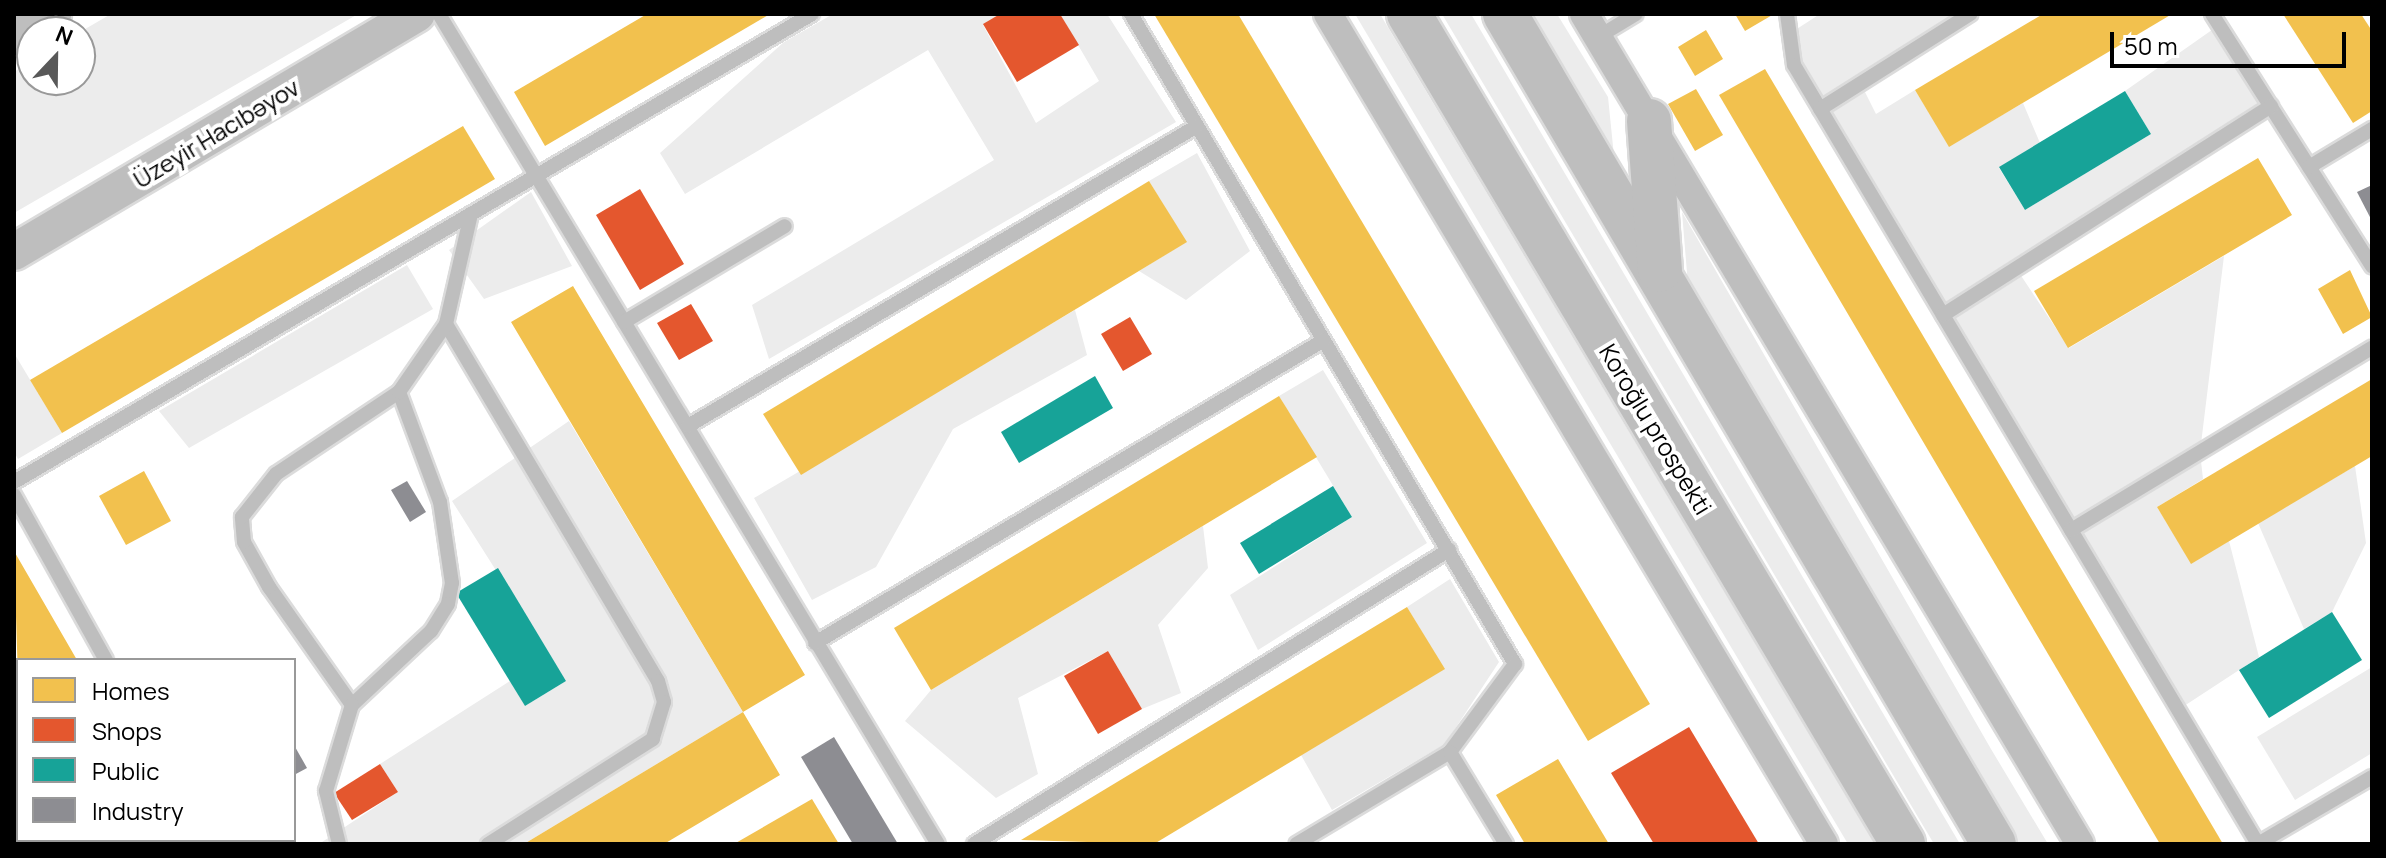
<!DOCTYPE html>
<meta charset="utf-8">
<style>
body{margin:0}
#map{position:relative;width:2386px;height:858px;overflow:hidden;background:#fff;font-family:Manrope,sans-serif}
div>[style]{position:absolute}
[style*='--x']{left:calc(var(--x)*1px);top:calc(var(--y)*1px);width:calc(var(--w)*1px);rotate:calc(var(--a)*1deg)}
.green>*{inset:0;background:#ececec}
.homes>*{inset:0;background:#f2c14e}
.shops>*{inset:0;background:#e4572e}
.public>*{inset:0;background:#17a398}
.industry>*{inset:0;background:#8d8d92}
.roads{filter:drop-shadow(2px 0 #dbdbdb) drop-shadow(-2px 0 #dbdbdb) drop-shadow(0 2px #dbdbdb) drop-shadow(0 -2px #dbdbdb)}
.service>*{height:14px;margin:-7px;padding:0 7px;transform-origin:7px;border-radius:7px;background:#bebebe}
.minor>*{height:28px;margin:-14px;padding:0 14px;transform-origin:14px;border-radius:14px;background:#bebebe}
.tertiary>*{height:36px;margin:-18px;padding:0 18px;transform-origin:18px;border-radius:18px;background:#bebebe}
.primary>*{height:44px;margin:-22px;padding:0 22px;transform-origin:22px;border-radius:22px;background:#bebebe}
span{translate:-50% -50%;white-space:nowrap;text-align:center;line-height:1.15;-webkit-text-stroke:8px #fff;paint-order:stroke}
.street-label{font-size:24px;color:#000}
.frame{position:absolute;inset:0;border:16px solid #000;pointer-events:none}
.legend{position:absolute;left:16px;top:658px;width:280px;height:184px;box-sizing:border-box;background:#fff;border:2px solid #999;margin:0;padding:10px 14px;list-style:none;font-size:24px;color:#000}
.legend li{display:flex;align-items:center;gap:16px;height:40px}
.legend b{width:40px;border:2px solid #999}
.north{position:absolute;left:16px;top:16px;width:80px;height:80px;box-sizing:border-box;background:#fff;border:2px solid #999;border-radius:50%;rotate:22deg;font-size:22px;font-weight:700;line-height:32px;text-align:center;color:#000}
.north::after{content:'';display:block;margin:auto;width:28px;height:36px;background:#595959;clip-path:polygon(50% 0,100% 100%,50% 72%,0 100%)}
.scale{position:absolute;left:2110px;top:32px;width:236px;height:36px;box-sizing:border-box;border:4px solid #000;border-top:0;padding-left:10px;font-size:24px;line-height:28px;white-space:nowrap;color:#000;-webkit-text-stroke:6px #fff;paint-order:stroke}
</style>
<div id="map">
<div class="green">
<div style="clip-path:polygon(111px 14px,358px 14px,14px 213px,14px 72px,32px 61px,32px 80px,80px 80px,80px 32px)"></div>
<div style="clip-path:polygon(833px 14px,1000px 14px,983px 25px,1036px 123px,1099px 81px,1060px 14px,1107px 14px,1176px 122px,769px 359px,752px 305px,994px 160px,928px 50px,685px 194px,660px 153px,784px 42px)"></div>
<div style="clip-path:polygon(1355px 14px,1380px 14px,1875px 844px,1848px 844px)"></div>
<div style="clip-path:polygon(1442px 14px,1471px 14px,1960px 844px,1934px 844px)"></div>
<div style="clip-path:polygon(1530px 14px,1557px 14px,1608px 97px,1614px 156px)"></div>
<div style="clip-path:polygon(1820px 14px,1970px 14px,1861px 84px,1876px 114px,1915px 90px,1949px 146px,2023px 103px,2040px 143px,1999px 168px,2025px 210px,2151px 134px,2125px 91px,2219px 25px,2271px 106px,2016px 268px,2069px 348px,2224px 256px,2200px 452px,2203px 479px,2157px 507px,2191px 563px,2229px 541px,2259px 657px,2178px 710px,1794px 65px,1789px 34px)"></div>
<div style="clip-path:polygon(1197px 153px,1250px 251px,1186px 300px,1139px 271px,1186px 242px,1149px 181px)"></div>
<div style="clip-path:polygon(531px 192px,572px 266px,484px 299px,449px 250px)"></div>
<div style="clip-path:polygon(1682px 212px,1991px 749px,2048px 844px,2017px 844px,1688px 285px)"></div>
<div style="clip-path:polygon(407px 265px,433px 309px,189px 448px,159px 411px)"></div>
<div style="clip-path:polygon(1075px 310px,1087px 355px,953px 429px,876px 567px,812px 600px,754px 498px)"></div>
<div style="clip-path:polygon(14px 353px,62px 433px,18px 459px,14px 452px)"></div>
<div style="clip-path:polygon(1323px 370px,1427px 543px,1258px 650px,1230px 595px,1352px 517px,1279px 396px)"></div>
<div style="clip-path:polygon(569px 421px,743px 712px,524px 844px,319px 844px,398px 792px,380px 764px,510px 681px,525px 706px,566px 681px,452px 501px)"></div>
<div style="clip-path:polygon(2355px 466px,2366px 543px,2332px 612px,2304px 629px,2258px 523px)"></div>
<div style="clip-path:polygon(1203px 526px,1208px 568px,1158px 625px,1181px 693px,1142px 709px,1108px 651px,1018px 698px,1038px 774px,996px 798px,905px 721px,931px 690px)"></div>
<div style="clip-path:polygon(1450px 579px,1499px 662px,1445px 744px,1332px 810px,1301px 755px,1444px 669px,1407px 607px)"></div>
<div style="clip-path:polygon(2372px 667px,2372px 753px,2295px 800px,2257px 737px)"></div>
</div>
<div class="homes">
<div style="clip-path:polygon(647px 14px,770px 14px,545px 146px,514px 92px)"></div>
<div style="clip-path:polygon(1154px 14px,1238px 14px,1650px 704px,1588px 741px)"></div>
<div style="clip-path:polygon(1735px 14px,1774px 14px,1745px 31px)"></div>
<div style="clip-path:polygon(2043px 14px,2172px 14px,1949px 147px,1915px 90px)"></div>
<div style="clip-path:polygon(2283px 14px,2361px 14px,2372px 31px,2372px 111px,2353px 123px)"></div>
<div style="clip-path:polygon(1706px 30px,1723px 59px,1695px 76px,1678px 47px)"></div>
<div style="clip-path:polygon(1765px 69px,2005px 474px,2223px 844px,2160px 844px,1958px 501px,1719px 95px)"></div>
<div style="clip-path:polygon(1696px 89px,1723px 135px,1695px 151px,1668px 104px)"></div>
<div style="clip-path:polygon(463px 126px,495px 179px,62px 433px,30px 380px)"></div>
<div style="clip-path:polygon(2258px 158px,2292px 215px,2068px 348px,2034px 291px)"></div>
<div style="clip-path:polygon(1149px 181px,1187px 242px,801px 475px,763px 414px)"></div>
<div style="clip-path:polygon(2350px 270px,2372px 317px,2343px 334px,2318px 289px)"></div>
<div style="clip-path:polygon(573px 286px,805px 675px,743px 712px,780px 775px,664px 844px,524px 844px,743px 712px,511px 322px)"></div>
<div style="clip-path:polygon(2372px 379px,2372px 456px,2191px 564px,2157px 507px)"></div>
<div style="clip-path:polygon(1279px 396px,1317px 457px,931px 690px,894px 628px)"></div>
<div style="clip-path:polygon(144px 471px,171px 521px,126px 545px,99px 496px)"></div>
<div style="clip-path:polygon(14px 551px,77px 660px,18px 660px,18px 681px)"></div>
<div style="clip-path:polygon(1407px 607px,1445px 669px,1154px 844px,1021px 840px)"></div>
<div style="clip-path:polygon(1558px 759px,1609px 844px,1525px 844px,1496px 795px)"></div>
<div style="clip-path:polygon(812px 799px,839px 844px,734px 844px)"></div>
</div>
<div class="shops">
<div style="clip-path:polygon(1000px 14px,1060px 14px,1079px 45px,1017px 82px,983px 24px)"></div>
<div style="clip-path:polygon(640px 189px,684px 264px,640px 290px,596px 215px)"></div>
<div style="clip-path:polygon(691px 304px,713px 341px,679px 360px,657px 323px)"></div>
<div style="clip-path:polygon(1130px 317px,1152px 354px,1123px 371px,1101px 334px)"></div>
<div style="clip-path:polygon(1108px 651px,1142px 709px,1098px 734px,1064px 676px)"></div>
<div style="clip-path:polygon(1689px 727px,1759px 844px,1654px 844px,1611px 773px)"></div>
<div style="clip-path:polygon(380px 764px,398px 792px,352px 820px,334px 793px)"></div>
</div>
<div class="public">
<div style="clip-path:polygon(2125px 91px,2151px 134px,2025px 210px,1999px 167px)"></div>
<div style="clip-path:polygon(1095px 376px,1113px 408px,1019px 463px,1001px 432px)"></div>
<div style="clip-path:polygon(1333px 486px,1352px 517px,1259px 574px,1240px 543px)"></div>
<div style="clip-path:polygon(498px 568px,566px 681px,525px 706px,456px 593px)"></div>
<div style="clip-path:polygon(2332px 612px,2362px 660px,2269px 718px,2239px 670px)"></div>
</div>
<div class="industry">
<div style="clip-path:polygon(2372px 185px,2372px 221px,2357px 192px)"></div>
<div style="clip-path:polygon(407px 481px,426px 512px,410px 522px,391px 490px)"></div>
<div style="clip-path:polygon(834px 737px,898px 844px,853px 844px,801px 757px)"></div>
<div style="clip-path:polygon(294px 745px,307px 768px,294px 775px)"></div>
</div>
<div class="roads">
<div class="service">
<div style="--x:439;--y:14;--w:968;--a:58.99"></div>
<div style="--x:1131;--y:14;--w:755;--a:59.43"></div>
<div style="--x:1515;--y:664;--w:109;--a:126.5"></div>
<div style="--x:1450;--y:752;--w:179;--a:149.1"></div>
<div style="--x:1787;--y:14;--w:51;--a:82.2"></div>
<div style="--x:1794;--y:65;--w:907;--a:59.22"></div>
<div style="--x:2212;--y:14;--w:299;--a:57.6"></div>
<div style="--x:1598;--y:37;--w:44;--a:-31.2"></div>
<div style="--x:1820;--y:109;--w:178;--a:-32.3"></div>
<div style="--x:2309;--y:167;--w:74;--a:-31.1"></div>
<div style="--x:1943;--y:315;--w:389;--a:-32.5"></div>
<div style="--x:624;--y:322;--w:187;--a:-30.8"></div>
<div style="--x:446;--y:324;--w:415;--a:59.3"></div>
<div style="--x:658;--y:681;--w:22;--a:74"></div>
<div style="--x:664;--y:702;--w:39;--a:107"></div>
<div style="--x:653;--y:739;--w:196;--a:147.5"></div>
<div style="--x:399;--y:392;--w:117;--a:69.6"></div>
<div style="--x:440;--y:502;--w:82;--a:81.6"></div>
<div style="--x:452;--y:583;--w:21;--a:101"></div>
<div style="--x:448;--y:604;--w:32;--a:122"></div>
<div style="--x:431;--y:631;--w:108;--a:136.9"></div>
<div style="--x:352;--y:705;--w:144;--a:-125.1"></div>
<div style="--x:269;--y:587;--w:51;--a:-119.1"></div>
<div style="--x:244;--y:542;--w:25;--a:-95"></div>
<div style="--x:242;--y:517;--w:55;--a:-51.7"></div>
<div style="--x:276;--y:474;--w:148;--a:-33.7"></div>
<div style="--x:399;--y:392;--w:83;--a:-55.3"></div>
<div style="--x:446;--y:324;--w:113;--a:-77.2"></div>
<div style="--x:688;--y:426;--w:591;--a:-30.51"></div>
<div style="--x:14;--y:482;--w:925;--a:-30.39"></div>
<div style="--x:14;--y:495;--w:189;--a:60.9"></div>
<div style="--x:2071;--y:530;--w:352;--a:-31.2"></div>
<div style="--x:815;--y:643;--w:592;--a:-30.76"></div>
<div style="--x:1450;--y:752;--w:108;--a:58.7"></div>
<div style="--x:14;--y:758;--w:8;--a:60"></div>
<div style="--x:53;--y:840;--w:4;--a:63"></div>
<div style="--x:339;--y:844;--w:55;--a:-103.8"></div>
<div style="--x:326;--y:791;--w:90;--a:-73.2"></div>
<div style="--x:974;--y:844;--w:559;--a:-31.76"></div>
<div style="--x:2258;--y:844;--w:132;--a:-30.4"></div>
</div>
<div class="minor">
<div style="--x:1328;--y:14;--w:967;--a:59.14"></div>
<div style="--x:1584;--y:14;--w:967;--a:59.14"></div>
</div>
<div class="tertiary">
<div style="--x:14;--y:38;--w:46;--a:-31.6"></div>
<div style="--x:14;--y:252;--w:468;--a:-30.6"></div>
</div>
<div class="primary">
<div style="--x:1409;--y:14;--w:966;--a:59.24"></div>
<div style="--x:1505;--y:14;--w:963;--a:59.5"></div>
<div style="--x:1649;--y:121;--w:149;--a:85.8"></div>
</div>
</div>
<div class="street-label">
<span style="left:216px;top:133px;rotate:-31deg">Üzeyir Hacıbəyov</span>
<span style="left:1656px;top:429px;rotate:59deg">Koroğlu prospekti</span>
</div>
<div class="frame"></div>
<ul class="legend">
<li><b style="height:22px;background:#f2c14e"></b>Homes</li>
<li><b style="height:22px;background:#e4572e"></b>Shops</li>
<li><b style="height:22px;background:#17a398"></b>Public</li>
<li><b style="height:22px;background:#8d8d92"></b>Industry</li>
</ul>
<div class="north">N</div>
<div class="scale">50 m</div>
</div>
